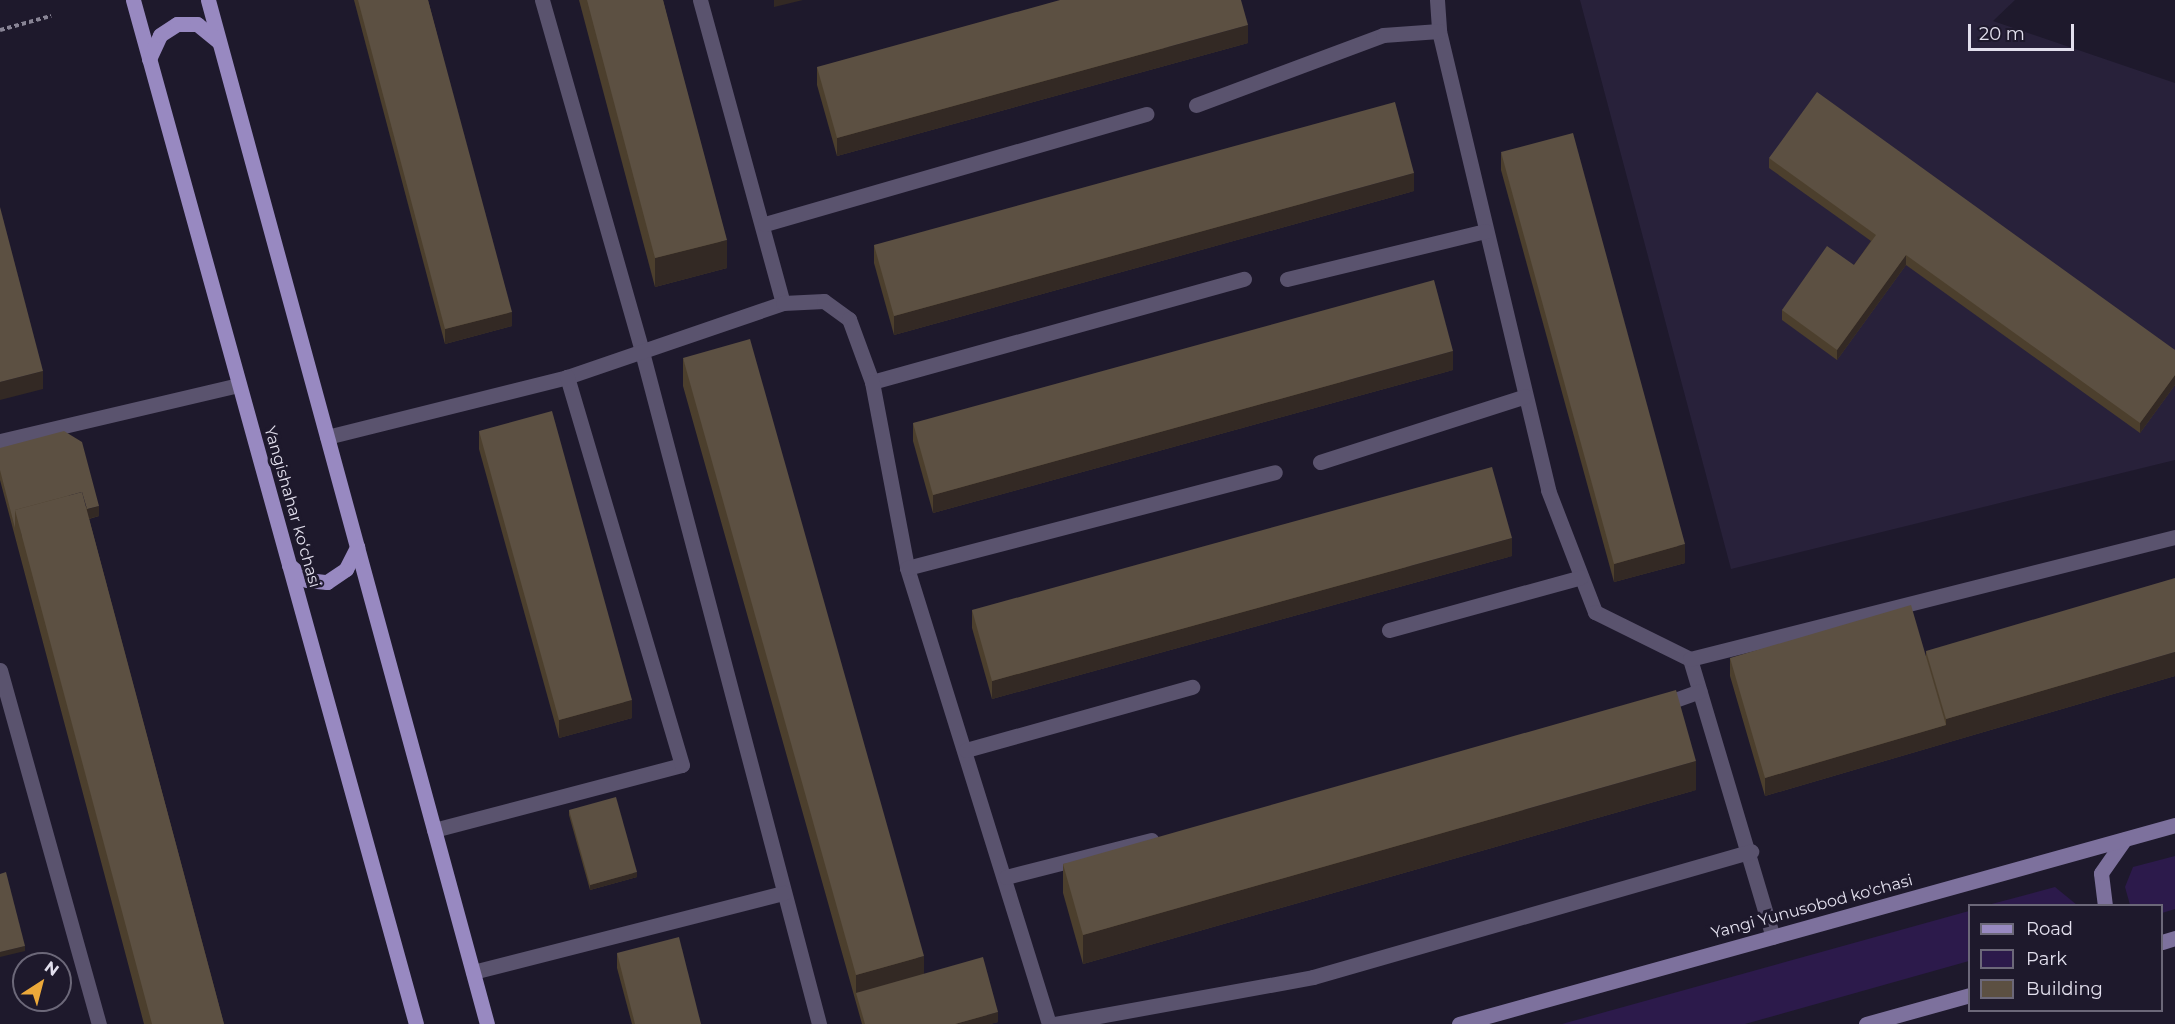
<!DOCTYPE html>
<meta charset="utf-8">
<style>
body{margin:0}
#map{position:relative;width:2175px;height:1024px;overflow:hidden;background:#1e192c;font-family:Montserrat,sans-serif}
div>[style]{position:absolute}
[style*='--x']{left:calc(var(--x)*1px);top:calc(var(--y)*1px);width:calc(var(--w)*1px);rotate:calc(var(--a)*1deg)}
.built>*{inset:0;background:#28213a}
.green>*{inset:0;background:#2c1a4b}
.path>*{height:4px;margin-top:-2px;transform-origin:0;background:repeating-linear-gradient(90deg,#888495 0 4.5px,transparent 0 7.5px)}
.service>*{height:15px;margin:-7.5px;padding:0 7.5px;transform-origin:7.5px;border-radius:7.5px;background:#5a536e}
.secondary>*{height:15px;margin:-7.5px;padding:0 7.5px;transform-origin:7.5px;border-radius:7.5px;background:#7d719d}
.primary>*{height:15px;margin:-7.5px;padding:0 7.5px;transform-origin:7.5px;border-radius:7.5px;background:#9889c1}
.wall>*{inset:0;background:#4c3f2d}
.shaded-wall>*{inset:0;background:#332924}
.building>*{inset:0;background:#5c5042}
span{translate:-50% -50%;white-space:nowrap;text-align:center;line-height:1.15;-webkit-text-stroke:6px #1e192c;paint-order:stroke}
.street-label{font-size:16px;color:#e2dfed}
.legend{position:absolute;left:1968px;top:904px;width:195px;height:108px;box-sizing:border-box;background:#1e192c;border:2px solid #6c6879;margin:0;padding:8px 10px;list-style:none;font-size:18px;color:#e2dfed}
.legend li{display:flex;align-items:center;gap:12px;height:30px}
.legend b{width:30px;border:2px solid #6c6879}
.north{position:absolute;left:12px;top:952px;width:60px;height:60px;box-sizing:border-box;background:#1e192c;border:2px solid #6c6879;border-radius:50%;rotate:36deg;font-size:16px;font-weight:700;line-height:24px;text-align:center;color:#e2dfed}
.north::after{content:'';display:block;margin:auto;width:21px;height:27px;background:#eca93a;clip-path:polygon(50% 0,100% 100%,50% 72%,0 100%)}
.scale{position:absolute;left:1968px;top:24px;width:106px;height:27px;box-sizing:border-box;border:3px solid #e2dfed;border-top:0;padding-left:8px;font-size:18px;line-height:21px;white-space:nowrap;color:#e2dfed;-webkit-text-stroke:4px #1e192c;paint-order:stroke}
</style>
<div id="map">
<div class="built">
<div style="clip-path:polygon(1580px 0,2015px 0,1993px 21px,2175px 83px,2175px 460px,1731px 569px)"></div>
</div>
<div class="green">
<div style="clip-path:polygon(2175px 856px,2175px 909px,2162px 913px,2162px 906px,2130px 905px,2125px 887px,2133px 867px)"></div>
<div style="clip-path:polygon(2055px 887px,2077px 905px,1988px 905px)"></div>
<div style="clip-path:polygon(1969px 911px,1969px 961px,1745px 1024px,1562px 1024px)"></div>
</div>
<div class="path">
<div style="--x:0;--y:30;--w:53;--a:-15.4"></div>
</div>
<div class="service">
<div style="--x:542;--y:0;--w:366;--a:74.1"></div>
<div style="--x:642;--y:352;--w:695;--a:75.24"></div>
<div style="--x:700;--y:0;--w:314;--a:74.7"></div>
<div style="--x:1437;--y:0;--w:31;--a:86"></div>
<div style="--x:1439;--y:31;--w:472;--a:76.6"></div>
<div style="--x:1548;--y:490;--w:131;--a:68.9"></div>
<div style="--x:1595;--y:612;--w:106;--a:26.3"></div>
<div style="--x:1690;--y:659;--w:290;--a:73.4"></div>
<div style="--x:1196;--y:105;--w:200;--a:-20.5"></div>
<div style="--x:1383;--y:35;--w:56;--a:-4.1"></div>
<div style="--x:765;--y:224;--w:397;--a:-16.1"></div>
<div style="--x:1287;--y:279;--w:204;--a:-13.6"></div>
<div style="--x:872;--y:382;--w:386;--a:-15.5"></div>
<div style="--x:327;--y:437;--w:247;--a:-14"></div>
<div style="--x:567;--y:377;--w:228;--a:-18.9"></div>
<div style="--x:783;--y:303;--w:41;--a:-2.8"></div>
<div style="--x:824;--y:301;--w:31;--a:36"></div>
<div style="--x:849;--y:319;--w:67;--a:69.9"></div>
<div style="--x:872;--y:382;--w:189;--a:79.3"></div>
<div style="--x:907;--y:568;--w:478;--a:72.7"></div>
<div style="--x:0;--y:441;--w:245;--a:-13.2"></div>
<div style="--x:1320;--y:462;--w:215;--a:-17.8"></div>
<div style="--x:907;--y:568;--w:380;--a:-14.6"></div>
<div style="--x:1389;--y:630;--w:199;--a:-15.4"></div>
<div style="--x:1690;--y:659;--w:500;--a:-14.12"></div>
<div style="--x:0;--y:670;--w:368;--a:74.4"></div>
<div style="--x:1661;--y:705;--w:41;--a:-19.7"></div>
<div style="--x:966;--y:750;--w:235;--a:-15.6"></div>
<div style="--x:434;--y:830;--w:256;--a:-14.7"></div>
<div style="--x:682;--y:765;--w:405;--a:-106.5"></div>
<div style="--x:1006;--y:877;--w:150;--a:-14.3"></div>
<div style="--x:473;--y:972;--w:321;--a:-14.3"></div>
<div style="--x:1055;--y:1024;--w:262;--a:-10.3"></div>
<div style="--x:1313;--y:977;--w:456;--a:-16"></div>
</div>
<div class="secondary">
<div style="--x:2105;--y:906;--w:33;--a:-97"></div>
<div style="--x:2101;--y:873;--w:40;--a:-55.1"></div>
<div style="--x:2162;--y:942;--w:14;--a:-17"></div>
<div style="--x:1459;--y:1024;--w:743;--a:-15.53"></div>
<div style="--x:1866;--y:1024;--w:108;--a:-15.6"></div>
</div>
<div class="primary">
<div style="--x:133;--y:0;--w:1062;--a:74.55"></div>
<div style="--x:208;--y:0;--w:1061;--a:74.76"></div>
<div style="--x:149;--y:59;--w:26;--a:-65"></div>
<div style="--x:160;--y:35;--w:20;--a:-33"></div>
<div style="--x:177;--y:24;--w:20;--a:0"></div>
<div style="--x:197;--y:24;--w:28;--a:39"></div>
<div style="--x:289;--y:565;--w:23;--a:40"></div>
<div style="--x:307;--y:580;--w:20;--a:6"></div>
<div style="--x:327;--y:582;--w:23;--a:-34"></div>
<div style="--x:346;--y:569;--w:25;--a:-63"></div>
</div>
<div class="wall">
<div style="clip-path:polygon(354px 0,428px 0,512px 326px,445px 344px)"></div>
<div style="clip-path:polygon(579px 0,663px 0,727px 268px,655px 287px)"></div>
<div style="clip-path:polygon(1248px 43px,837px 156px,817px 85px,817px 67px)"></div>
<div style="clip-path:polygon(1501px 152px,1685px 563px,1614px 582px,1501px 170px)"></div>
<div style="clip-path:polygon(1769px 158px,2175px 350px,2175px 385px,2140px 433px,1906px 265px,1837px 360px,1782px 320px,1782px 310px,1854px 265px,1871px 241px,1769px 168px)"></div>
<div style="clip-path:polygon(1414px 191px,894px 335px,874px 263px,874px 245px)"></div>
<div style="clip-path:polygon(683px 358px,924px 974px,998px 1022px,990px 1024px,862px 1024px,683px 386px)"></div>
<div style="clip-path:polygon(1453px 370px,933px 513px,913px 441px,913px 423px)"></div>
<div style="clip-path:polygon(479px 431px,632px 718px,559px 738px,479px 449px)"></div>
<div style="clip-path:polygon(0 448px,99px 516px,89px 519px,224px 1024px,144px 1024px,0 480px)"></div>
<div style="clip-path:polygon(1512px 556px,992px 699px,972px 628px,972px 610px)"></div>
<div style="clip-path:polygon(1926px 651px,2175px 676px,1765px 796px,1730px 676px,1730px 658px,1926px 656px)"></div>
<div style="clip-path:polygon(1696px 790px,1083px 964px,1063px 893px,1063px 864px)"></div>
<div style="clip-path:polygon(569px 810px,637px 877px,590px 890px,569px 815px)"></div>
<div style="clip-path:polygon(617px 953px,701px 1024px,632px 1024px,617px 968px)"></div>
</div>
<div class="shaded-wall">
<div style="clip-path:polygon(774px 0,803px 0,774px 7px)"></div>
<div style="clip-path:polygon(1248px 25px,1248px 43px,837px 156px,837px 138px)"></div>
<div style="clip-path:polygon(1414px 173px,1414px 191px,894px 335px,894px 316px)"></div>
<div style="clip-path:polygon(727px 240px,727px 268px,655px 287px,655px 258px)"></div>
<div style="clip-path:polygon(1906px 255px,1906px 265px,1837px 360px,1837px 350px)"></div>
<div style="clip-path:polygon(512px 312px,512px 326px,445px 344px,445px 329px)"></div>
<div style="clip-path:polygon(1453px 351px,1453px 370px,933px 513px,933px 495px)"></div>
<div style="clip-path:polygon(43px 371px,43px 389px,0 400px,0 382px)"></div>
<div style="clip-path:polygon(2175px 375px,2175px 385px,2140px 433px,2140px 423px)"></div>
<div style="clip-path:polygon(99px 506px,99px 516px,22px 536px,20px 527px)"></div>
<div style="clip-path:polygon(1512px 538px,1512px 556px,992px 699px,992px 681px)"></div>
<div style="clip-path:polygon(1685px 544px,1685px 563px,1614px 582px,1614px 564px)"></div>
<div style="clip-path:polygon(2175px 652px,2175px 676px,1765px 796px,1765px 778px,1946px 725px,1946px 719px)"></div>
<div style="clip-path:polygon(632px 700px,632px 718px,559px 738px,559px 720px)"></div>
<div style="clip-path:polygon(1696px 761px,1696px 790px,1083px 964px,1083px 935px)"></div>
<div style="clip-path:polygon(637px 872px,637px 877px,590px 890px,590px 885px)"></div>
<div style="clip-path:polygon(25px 946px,25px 951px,0 957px,0 952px)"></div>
<div style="clip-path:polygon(924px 956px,924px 984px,856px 993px,856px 975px)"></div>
<div style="clip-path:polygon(998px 1012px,998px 1022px,990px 1024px,955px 1024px)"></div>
</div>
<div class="building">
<div style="clip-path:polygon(358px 0,428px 0,512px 312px,445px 329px)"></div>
<div style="clip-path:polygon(587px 0,663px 0,727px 240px,655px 258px)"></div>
<div style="clip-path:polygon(1060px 0,1241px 0,1248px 25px,837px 138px,817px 67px)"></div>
<div style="clip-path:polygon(1817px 92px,2175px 350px,2175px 375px,2140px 423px,1906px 255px,1837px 350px,1782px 310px,1827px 246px,1854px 265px,1876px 235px,1769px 158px)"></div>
<div style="clip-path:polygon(1395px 102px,1414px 173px,894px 316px,874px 245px)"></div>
<div style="clip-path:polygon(1573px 133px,1685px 544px,1614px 564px,1501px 152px)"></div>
<div style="clip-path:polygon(0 207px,43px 371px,0 382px)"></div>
<div style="clip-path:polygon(1434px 280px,1453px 351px,933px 495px,913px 423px)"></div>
<div style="clip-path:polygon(750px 339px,924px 956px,856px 975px,683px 358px)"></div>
<div style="clip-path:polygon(552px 411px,632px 700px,559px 720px,479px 431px)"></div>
<div style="clip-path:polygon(64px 431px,82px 442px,99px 506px,87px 509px,82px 492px,15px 510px,15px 528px,0 470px,0 448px)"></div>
<div style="clip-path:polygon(1492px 467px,1512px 538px,992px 681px,972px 610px)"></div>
<div style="clip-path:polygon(82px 492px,224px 1024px,152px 1024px,15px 510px)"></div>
<div style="clip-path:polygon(2175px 578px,2175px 652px,1946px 719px,1926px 651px)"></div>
<div style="clip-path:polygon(1911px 605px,1946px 725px,1765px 778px,1730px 658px)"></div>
<div style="clip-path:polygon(1676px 690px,1696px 761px,1083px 935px,1063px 864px)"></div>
<div style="clip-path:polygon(616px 797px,637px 872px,590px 885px,569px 810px)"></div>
<div style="clip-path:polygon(6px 872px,25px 946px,0 952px,0 874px)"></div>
<div style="clip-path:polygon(679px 937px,701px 1024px,635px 1024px,617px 953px)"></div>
<div style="clip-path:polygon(983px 957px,998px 1012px,955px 1024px,865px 1024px,856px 993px)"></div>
</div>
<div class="street-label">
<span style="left:292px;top:507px;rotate:74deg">Yangishahar ko‘chasi</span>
<span style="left:1812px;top:907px;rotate:-15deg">Yangi Yunusobod ko'chasi</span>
</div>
<ul class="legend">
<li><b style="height:8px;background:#9889c1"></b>Road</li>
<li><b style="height:16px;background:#2c1a4b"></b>Park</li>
<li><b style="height:16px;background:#5c5042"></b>Building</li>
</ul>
<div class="north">N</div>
<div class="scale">20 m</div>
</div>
